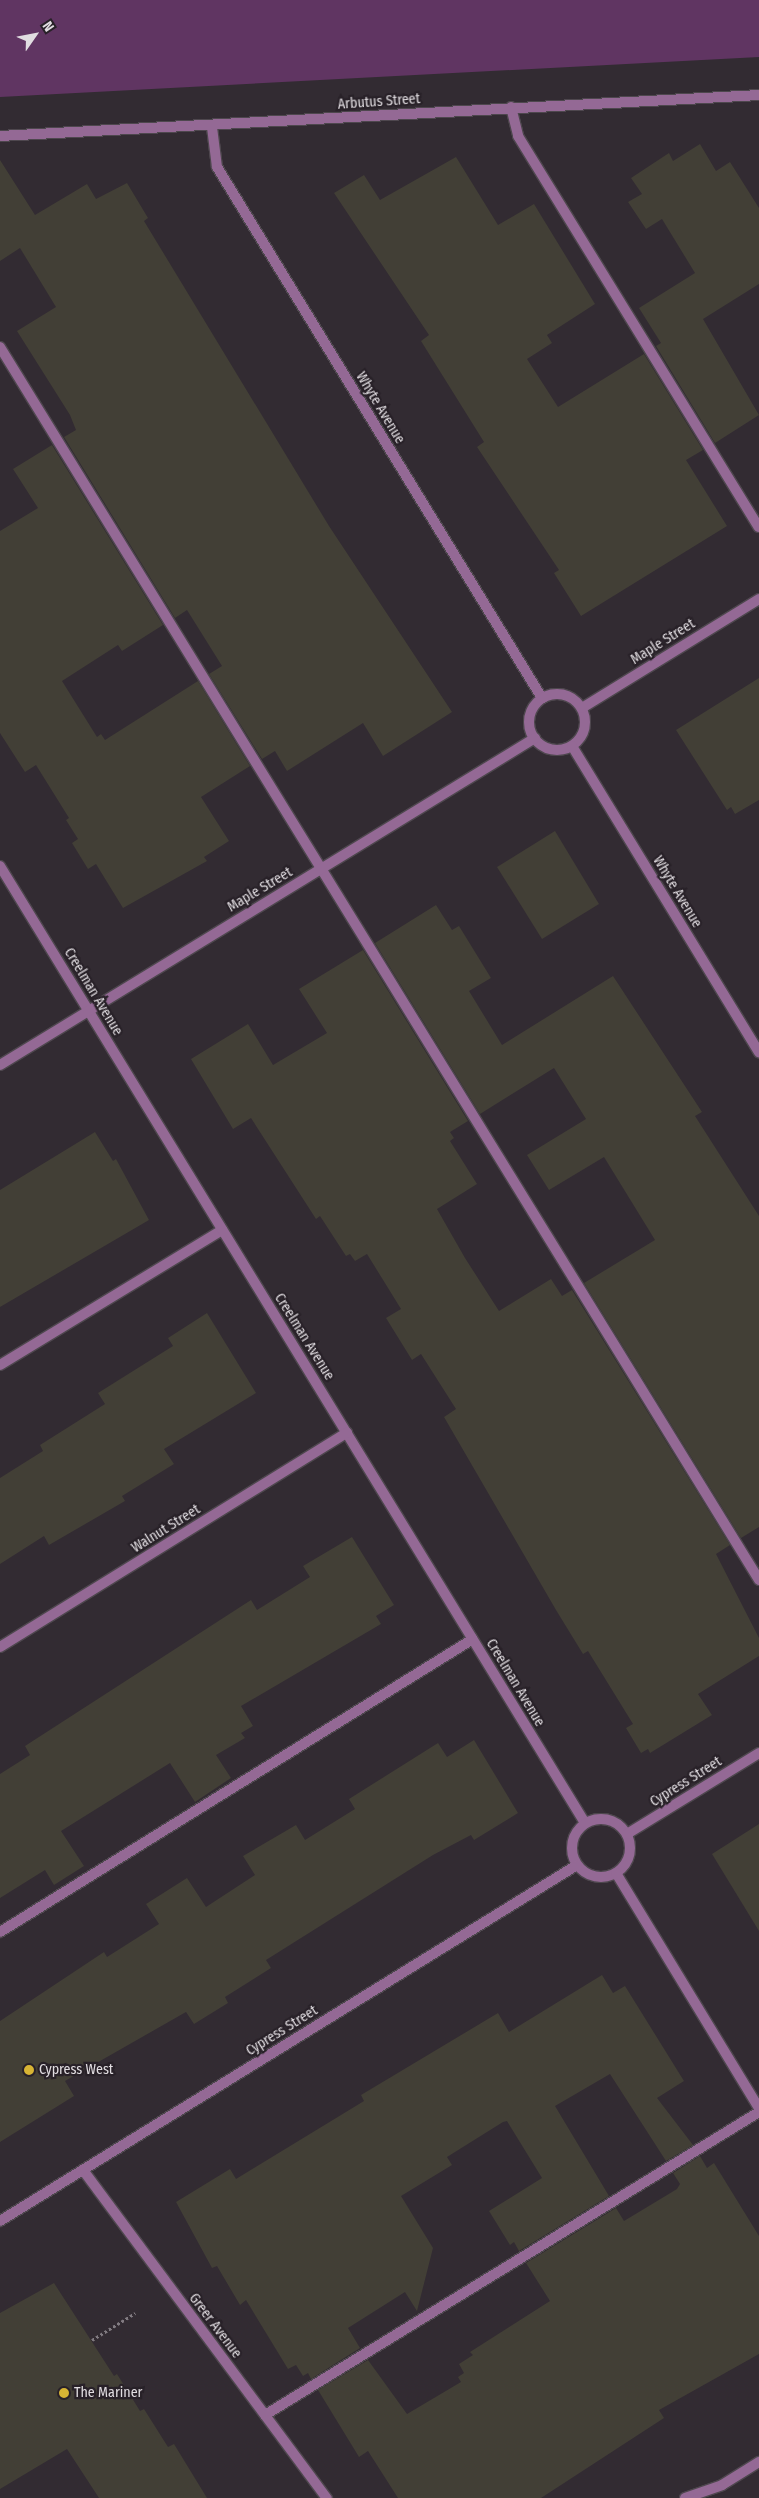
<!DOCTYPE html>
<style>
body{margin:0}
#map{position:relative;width:759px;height:2498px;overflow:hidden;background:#322b32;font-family:"Fira Sans Condensed",sans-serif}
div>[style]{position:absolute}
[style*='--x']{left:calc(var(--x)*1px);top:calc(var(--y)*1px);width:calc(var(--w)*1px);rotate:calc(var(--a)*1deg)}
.green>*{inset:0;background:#603562}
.building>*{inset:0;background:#423f36}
.path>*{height:3px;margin-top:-1.5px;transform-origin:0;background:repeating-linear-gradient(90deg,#817b81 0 2.5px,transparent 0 5px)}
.roads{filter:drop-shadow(1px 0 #4e474e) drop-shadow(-1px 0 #4e474e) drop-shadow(0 1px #4e474e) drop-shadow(0 -1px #4e474e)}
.lane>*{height:10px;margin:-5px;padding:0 5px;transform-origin:5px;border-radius:5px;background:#946995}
.street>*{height:10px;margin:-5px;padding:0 5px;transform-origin:5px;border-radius:5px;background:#946995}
.street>.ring{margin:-5px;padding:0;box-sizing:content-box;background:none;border:10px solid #946995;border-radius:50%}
.dots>*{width:14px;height:14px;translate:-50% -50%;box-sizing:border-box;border:2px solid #282128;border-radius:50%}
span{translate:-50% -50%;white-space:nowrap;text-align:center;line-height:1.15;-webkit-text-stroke:4.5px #282128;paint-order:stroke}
.street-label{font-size:14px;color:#e1dde1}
.poi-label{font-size:14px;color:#e1dde1}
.left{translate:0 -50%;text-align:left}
.north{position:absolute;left:10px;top:10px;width:50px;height:50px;-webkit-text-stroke:4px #282128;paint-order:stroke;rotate:57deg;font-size:14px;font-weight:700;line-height:20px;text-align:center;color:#e1dde1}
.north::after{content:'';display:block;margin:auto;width:18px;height:22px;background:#e1dde1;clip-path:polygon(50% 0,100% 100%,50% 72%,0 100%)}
</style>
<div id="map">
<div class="green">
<div style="clip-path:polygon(0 0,759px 0,759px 57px,0 97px)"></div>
</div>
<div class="building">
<div style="clip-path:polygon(700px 144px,716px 171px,730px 162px,759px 208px,759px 284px,703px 319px,759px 415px,715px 443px,656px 346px,661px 343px,639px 308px,695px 273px,662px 219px,646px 229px,628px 202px,642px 194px,631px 178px,669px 153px,673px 161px)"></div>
<div style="clip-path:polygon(456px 157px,498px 225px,534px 204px,595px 304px,547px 335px,552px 343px,527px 359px,558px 407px,644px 354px,703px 450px,686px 460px,727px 526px,581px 616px,554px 573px,559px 570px,477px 447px,484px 442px,421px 341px,429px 335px,334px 193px,364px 175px,380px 200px)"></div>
<div style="clip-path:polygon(0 160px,35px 215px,87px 184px,96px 199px,127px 183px,148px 218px,144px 221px,329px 526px,452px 712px,383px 756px,363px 723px,287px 771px,275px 751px,262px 759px,209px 674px,222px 666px,187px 610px,175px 618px,64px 437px,76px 430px,70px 415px,17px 331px,56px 307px,20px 248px,0 261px)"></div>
<div style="clip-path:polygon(52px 445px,163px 625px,122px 651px,118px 645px,62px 681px,97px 737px,101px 734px,105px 740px,198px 681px,250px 766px,201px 797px,229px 841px,204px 857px,207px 861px,123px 908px,96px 864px,88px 869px,72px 843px,78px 839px,66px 820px,69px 818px,36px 765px,25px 772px,0 733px,0 531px,38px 508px,13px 469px)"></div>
<div style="clip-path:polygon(759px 678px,759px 800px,735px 814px,731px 807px,727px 810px,676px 730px)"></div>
<div style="clip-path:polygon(555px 831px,599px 904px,542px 939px,497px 867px)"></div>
<div style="clip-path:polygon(436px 905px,452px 930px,459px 926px,491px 978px,469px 991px,502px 1045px,613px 976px,702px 1112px,695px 1116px,759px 1216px,759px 1527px,741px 1538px,584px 1283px,655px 1240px,604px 1157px,549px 1190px,527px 1155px,586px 1119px,554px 1068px,480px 1114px,375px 943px)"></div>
<div style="clip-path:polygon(363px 950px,468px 1121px,450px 1132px,454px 1138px,450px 1141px,477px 1184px,437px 1209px,465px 1258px,499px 1311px,551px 1279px,562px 1296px,572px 1290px,730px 1545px,716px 1554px,759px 1638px,759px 1656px,698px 1694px,712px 1715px,650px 1753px,648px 1749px,641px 1753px,626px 1728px,633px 1724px,588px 1651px,583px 1654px,556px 1610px,444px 1417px,456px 1409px,421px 1354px,412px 1360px,386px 1318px,401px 1309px,367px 1254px,355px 1261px,350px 1254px,346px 1256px,320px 1216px,316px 1219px,251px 1118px,233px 1129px,191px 1059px,248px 1024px,273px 1065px,327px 1033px,299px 989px)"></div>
<div style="clip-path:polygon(95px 1132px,113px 1161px,116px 1159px,149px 1220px,0 1307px,0 1190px)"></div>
<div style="clip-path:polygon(207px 1313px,256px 1393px,164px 1449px,174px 1464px,122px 1496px,125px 1501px,49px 1545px,44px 1536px,0 1564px,0 1478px,43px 1451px,40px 1445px,105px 1404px,98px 1393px,173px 1346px,168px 1338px)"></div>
<div style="clip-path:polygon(352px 1537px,394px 1605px,376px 1616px,381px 1624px,241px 1706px,253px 1726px,241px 1733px,245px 1738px,216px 1755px,231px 1778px,195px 1802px,170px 1763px,61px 1831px,84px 1866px,54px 1885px,45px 1870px,0 1898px,0 1774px,30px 1755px,25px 1746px,251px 1600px,257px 1610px,310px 1577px,303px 1566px)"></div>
<div style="clip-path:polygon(474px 1740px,518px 1813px,474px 1840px,471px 1835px,433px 1855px,266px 1960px,271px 1968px,225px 1997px,228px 2003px,194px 2024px,186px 2012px,65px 2081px,74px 2096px,0 2142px,0 2021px,104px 1952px,107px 1957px,159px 1924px,146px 1904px,187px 1878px,206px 1907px,255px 1875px,243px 1856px,296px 1825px,305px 1840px,355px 1809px,349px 1799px,438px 1743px,447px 1757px)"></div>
<div style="clip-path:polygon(759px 1824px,759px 1931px,712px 1854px)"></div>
<div style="clip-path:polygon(602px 1975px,613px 1993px,625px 1986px,684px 2081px,657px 2098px,693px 2145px,666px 2161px,610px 2074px,555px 2106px,609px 2196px,519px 2251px,514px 2242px,510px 2245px,489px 2211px,542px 2178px,507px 2121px,503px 2122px,447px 2157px,452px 2165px,401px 2196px,433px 2248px,417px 2311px,405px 2292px,348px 2328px,360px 2348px,311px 2379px,308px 2373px,303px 2376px,296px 2365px,288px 2369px,246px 2300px,240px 2305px,217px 2266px,212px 2268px,176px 2202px,230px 2169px,236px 2179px,364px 2101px,361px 2095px,498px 2013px,509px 2032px)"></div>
<div style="clip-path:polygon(700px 2156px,707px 2168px,714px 2163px,759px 2236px,759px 2354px,659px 2410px,664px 2418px,541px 2498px,398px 2498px,368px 2451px,359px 2457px,318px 2390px,368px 2360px,407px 2414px,461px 2382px,458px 2377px,464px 2373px,459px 2364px,473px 2355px,470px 2352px,550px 2301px,526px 2263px,616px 2208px,624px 2221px,677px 2189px,680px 2184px,673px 2173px)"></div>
<div style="clip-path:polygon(54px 2283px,114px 2376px,117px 2374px,140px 2411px,144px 2409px,168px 2447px,174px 2444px,207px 2498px,99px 2498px,67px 2449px,0 2489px,0 2313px)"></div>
</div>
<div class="path">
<div style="--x:92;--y:2340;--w:51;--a:-32.1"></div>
</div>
<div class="roads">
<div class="lane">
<div style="--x:511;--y:107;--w:30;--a:76"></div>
<div style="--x:518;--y:136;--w:459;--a:58.4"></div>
<div style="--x:0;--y:347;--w:1448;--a:58.38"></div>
<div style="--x:0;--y:1365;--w:260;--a:-31.3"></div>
<div style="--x:0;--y:1932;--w:556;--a:-31.78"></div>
<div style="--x:265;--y:2415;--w:580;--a:-31.52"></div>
</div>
<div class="street">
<div style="--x:212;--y:127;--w:40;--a:82.9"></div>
<div style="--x:217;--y:167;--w:623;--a:58.53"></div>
<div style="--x:0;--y:136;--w:760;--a:-3.09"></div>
<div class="ring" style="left:529px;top:694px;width:46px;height:46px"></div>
<div style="--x:582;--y:708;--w:208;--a:-31.6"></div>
<div style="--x:572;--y:746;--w:359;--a:58.6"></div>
<div style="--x:0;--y:866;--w:1122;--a:58.56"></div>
<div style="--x:0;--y:1065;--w:627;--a:-31.43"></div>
<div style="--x:0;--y:1647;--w:408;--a:-31.7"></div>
<div class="ring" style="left:572px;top:1819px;width:48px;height:48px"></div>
<div style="--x:627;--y:1834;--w:155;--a:-31.5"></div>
<div style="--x:616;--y:1873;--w:275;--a:58.7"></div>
<div style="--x:83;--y:2170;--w:409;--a:53.4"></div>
<div style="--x:0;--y:2221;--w:678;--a:-31.67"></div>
<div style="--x:685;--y:2498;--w:39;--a:-19"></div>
<div style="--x:722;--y:2485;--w:44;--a:-31.9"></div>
</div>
</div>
<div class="dots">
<div style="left:29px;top:2070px;background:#d7b434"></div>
<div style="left:64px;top:2393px;background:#d7b434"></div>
</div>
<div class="street-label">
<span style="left:379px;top:102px;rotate:-4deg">Arbutus Street</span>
<span style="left:380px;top:408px;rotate:59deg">Whyte Avenue</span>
<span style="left:663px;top:642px;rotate:-32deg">Maple Street</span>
<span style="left:260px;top:890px;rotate:-31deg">Maple Street</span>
<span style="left:677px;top:892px;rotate:59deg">Whyte Avenue</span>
<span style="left:93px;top:992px;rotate:59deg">Creelman Avenue</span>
<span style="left:304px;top:1337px;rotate:58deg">Creelman Avenue</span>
<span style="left:166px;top:1529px;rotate:-32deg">Walnut Street</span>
<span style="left:515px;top:1683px;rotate:59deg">Creelman Avenue</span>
<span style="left:686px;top:1782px;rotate:-32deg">Cypress Street</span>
<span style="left:282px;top:2031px;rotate:-32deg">Cypress Street</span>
<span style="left:215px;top:2326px;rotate:53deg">Greer Avenue</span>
</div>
<div class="poi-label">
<span class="left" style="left:39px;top:2070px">Cypress West</span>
<span class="left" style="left:74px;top:2393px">The Mariner</span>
</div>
<div class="north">N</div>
</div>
